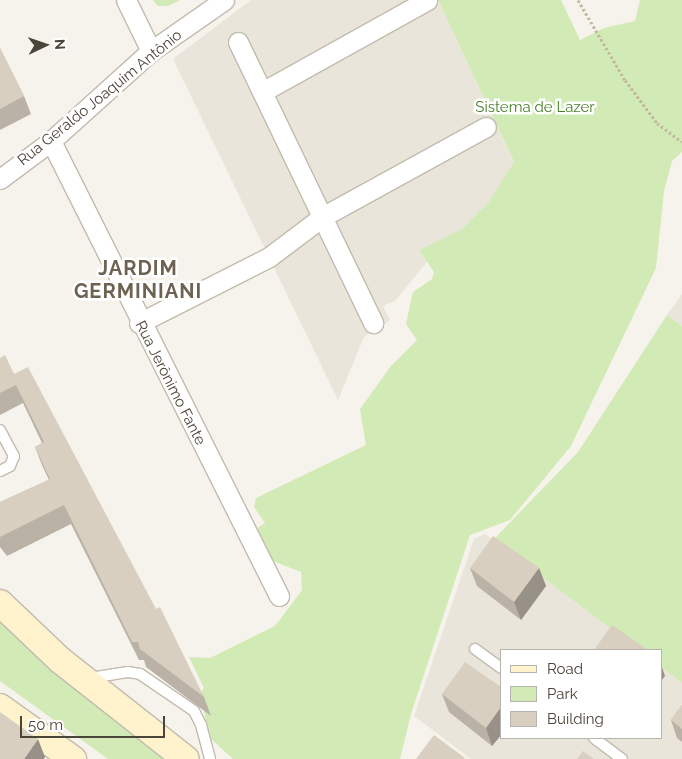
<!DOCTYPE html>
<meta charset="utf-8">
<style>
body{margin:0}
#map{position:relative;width:682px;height:759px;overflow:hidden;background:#f6f3ec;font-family:Raleway,sans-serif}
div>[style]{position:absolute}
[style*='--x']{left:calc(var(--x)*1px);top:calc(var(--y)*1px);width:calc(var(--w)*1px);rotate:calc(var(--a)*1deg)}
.residential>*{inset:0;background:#eae5da}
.green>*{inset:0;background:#d2eab5}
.path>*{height:3px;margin-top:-1.5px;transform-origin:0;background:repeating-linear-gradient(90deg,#c4b79f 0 2.5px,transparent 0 5px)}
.roads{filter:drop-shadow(1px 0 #c2bbae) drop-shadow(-1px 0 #c2bbae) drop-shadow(0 1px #c2bbae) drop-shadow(0 -1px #c2bbae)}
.lane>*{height:10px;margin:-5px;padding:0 5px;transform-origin:5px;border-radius:5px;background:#fff}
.street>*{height:19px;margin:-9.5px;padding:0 9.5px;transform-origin:9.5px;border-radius:9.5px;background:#fff}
.secondary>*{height:26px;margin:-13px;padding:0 13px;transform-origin:13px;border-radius:13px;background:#fff3cd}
.wall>*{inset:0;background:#bab2a6}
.shaded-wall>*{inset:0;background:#979187}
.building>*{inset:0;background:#d8cfc1}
span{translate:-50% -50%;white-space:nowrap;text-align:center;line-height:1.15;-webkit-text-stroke:5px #fff;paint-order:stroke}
.street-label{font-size:15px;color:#4b4439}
.park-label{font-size:15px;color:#4a7f2a}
.district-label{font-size:20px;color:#6e6250;font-weight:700;letter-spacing:1px}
.legend{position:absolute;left:500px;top:649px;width:162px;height:90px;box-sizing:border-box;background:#fff;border:1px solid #b7b4b0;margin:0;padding:6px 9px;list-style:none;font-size:15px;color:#4b4439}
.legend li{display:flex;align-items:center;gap:10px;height:25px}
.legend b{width:25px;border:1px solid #b7b4b0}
.north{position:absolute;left:20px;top:20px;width:50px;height:50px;-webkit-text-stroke:4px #fff;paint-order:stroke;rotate:87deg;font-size:14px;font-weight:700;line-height:20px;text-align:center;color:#4b4439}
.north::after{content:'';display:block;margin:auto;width:18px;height:22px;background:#4b4439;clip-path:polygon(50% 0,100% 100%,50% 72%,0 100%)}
.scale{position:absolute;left:20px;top:716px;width:145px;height:22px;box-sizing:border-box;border:2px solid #4b4439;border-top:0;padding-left:6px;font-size:15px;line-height:18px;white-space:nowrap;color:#4b4439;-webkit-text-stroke:4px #fff;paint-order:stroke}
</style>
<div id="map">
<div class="residential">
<div style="clip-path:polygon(251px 0,438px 0,514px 163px,488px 203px,462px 230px,419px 250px,427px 262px,395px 301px,383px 306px,390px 320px,364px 337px,338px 400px,173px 59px)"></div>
<div style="clip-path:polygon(682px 294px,682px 326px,667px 315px)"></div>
<div style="clip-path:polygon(485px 534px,639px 650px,501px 650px,501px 738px,661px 738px,661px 667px,682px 683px,682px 759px,471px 759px,414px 716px,474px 539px)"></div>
</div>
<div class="green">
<div style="clip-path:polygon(153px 0,180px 0,168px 6px,158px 6px)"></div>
<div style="clip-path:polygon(438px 0,561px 0,580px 40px,604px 28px,635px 21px,640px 0,682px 0,682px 152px,672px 161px,664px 191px,656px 268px,571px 446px,510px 520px,470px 535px,411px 714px,400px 759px,233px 759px,210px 738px,200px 694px,204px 688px,189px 657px,210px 658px,275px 626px,302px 590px,301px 572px,265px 558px,256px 529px,265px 523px,254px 507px,256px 498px,366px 445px,360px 409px,391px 366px,417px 340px,406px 324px,413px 292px,432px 279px,434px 272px,419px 250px,462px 229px,488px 203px,514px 162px)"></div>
<div style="clip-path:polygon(667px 315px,682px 326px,682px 683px,661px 667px,661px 650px,639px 650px,493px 540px,578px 452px)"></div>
<div style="clip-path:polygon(0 622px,113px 720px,167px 759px,108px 759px,0 681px)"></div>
</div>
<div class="path">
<div style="--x:578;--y:0;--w:93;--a:59.6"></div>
<div style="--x:625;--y:80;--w:54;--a:53.3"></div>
<div style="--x:657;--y:123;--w:31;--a:37"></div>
</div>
<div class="roads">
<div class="lane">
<div style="--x:0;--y:430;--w:30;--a:62"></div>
<div style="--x:14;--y:456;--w:11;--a:112"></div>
<div style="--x:10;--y:466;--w:11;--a:153"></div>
<div style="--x:475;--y:649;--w:32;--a:36"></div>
<div style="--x:90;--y:678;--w:38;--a:-9"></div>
<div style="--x:128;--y:672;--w:12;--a:9"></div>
<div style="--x:140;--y:674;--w:65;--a:34.4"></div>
<div style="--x:194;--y:711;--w:16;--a:63"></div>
<div style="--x:201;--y:725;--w:35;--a:75"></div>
<div style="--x:594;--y:738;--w:35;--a:37"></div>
</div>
<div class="street">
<div style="--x:126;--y:0;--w:57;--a:63.9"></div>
<div style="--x:238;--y:42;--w:312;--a:64.3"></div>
<div style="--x:262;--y:92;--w:189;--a:-29.1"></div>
<div style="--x:51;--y:141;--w:509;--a:63.38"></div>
<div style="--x:0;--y:179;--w:64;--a:-36.7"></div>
<div style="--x:51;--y:141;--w:135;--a:-42"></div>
<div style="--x:151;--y:51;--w:89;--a:-34.9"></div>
<div style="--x:139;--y:323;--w:146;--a:-26.9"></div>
<div style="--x:269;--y:257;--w:66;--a:-37"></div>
<div style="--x:322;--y:217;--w:187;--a:-28.8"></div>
</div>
<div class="secondary">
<div style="--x:0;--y:603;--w:83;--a:43.5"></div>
<div style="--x:60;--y:660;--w:160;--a:38.2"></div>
<div style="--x:0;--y:707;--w:90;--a:35.5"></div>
</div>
</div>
<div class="wall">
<div style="clip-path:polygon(0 48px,24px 96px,31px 114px,0 130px)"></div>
<div style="clip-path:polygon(0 358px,14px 374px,204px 697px,211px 716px,146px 667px,144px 660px,139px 660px,71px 524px,7px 556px,0 547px,0 502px,49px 480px,42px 465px,35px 447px,42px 443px,23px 403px,0 415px)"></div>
<div style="clip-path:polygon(470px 568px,539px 568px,546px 586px,521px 620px,477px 586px)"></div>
<div style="clip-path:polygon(501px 687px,501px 735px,492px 746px,449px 712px,442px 694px)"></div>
<div style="clip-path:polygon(682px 705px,682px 742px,677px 738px,671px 720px)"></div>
</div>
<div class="shaded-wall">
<div style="clip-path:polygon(539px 568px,546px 586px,521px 620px,514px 602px)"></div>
<div style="clip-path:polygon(661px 664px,665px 676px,661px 681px)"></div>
<div style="clip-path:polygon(501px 707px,501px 735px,492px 746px,486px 728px)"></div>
<div style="clip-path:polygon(38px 739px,45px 757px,44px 759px,24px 759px)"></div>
</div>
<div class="building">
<div style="clip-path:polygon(0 48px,24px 96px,0 109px)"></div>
<div style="clip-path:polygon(5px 355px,14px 374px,28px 367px,156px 609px,160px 607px,204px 697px,140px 649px,138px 642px,132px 642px,64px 505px,0 537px,0 502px,50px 479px,35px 447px,44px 442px,16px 385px,0 393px,0 358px)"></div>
<div style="clip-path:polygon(493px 536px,539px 568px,514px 602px,470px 568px)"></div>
<div style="clip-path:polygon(612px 625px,648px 650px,594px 650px)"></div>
<div style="clip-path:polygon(465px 662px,501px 687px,501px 707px,486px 728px,442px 694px)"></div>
<div style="clip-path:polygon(682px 705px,682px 729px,671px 720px)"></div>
<div style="clip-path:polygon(0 712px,38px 739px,24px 759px,0 759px)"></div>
<div style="clip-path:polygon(434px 735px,465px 758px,464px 759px,416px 759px)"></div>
<div style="clip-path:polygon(583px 751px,594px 759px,577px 759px)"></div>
</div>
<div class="street-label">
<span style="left:100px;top:98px;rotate:-39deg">Rua Geraldo Joaquim Antônio</span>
<span style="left:170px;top:383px;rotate:63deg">Rua Jerônimo Fante</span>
</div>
<div class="park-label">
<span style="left:535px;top:108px">Sistema de Lazer</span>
</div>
<div class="district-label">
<span style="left:138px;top:280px">JARDIM<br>GERMINIANI</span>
</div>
<ul class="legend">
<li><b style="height:6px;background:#fff3cd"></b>Road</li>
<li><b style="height:14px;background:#d2eab5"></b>Park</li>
<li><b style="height:14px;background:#d8cfc1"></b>Building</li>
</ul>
<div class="north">N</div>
<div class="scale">50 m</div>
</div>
